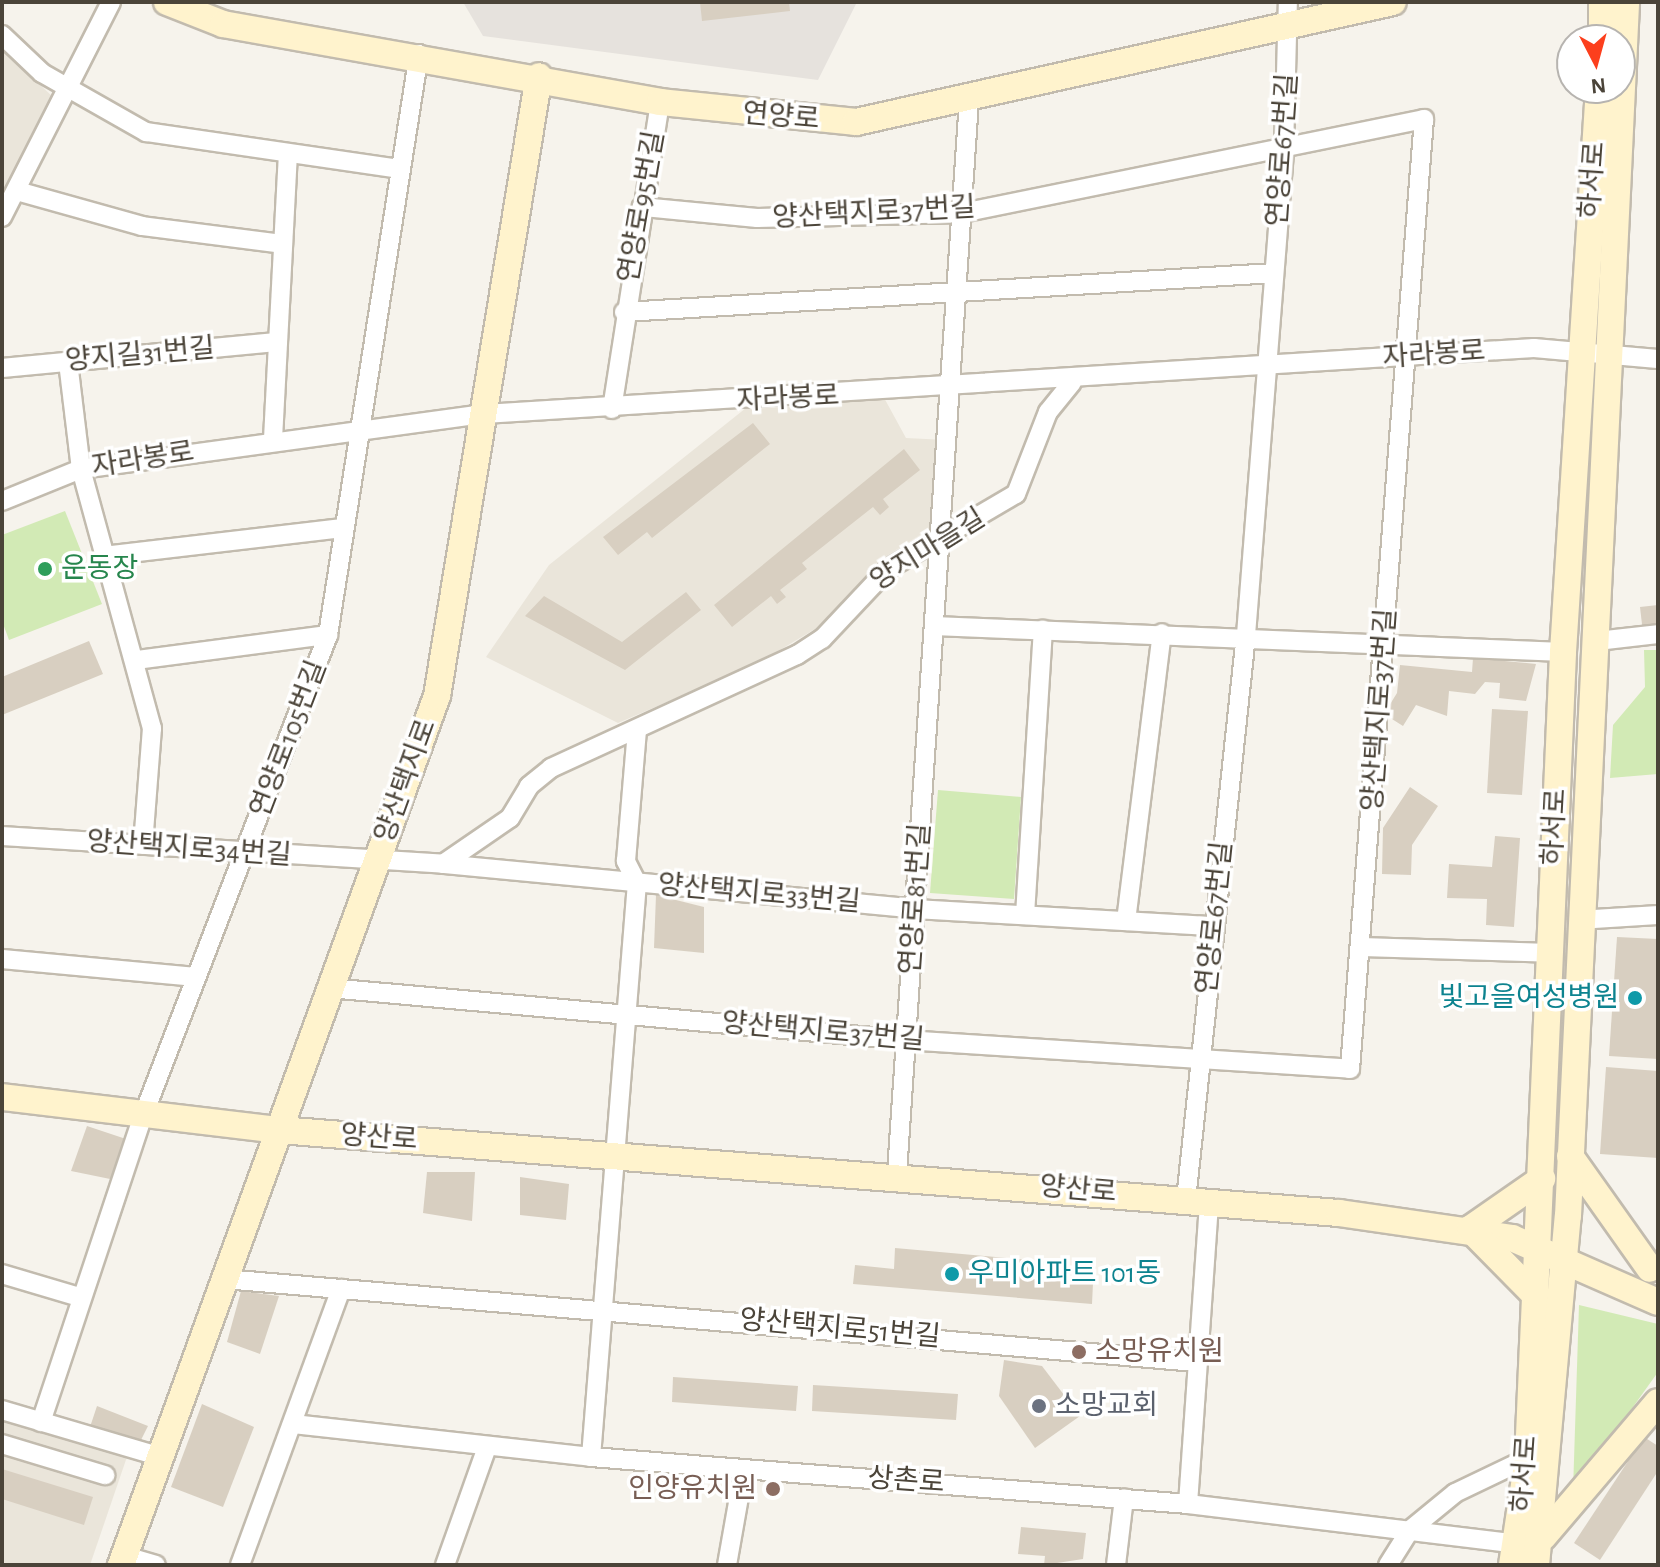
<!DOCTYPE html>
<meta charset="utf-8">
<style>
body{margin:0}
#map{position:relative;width:1660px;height:1567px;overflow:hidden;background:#f6f3ec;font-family:"Alegreya Sans","Noto Sans KR",sans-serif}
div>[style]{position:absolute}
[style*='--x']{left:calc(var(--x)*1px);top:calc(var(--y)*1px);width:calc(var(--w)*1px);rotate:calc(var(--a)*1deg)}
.residential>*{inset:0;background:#eae5da}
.industrial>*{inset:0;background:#e6e2dd}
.green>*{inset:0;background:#d2eab5}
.building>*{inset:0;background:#d8cfc1}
.roads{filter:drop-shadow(2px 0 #c2bbae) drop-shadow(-2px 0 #c2bbae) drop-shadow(0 2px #c2bbae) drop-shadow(0 -2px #c2bbae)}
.street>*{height:18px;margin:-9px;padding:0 9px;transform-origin:9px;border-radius:9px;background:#fff}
.secondary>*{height:26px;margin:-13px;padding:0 13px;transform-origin:13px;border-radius:13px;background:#fff3cd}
.dots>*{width:22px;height:22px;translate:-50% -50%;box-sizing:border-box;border:4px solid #fff;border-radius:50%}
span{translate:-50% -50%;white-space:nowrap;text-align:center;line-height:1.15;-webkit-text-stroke:7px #fff;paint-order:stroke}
.street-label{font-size:28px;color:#4b4439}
.leisure-label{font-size:28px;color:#27864d}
.left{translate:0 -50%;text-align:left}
.culture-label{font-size:28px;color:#0d838f}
.right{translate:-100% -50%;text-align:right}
.education-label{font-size:28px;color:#785e54}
.worship-label{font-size:28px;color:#5b616d}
.frame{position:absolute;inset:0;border:4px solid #4b4439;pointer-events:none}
.north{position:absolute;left:1556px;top:24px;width:80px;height:80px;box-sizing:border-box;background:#fff;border:2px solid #b7b4b0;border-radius:50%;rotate:174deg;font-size:22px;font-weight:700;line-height:32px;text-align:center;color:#4b4439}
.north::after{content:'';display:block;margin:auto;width:28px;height:36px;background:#fc3f1d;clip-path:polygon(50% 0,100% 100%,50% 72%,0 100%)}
</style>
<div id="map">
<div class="residential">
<div style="clip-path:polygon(2px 49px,53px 97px,2px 194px)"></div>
<div style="clip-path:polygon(882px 394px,906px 438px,946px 440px,941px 526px,867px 575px,820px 626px,760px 662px,618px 723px,486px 657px,549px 565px,756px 400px)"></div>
<div style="clip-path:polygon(2px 1410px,130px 1448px,90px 1565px,2px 1565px)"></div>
</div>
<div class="industrial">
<div style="clip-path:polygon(463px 2px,857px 2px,818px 80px,483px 36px)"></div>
</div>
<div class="green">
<div style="clip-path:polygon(65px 511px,102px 604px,9px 640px,2px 621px,2px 535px)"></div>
<div style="clip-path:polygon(1644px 650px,1658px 650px,1658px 774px,1610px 778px,1613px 725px,1645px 687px)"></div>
<div style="clip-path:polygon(938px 790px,1021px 797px,1014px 899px,930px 893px)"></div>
<div style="clip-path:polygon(1579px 1305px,1658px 1324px,1658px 1372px,1573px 1491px)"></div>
</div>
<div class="building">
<div style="clip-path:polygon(700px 2px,789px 2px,790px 11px,702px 21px)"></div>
<div style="clip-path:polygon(753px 423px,770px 444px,652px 538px,647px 532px,618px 555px,603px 537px)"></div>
<div style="clip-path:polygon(904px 449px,920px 470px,883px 499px,889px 507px,880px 515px,873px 507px,802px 563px,807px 569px,780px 590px,786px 597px,777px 604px,771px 596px,732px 627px,714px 605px)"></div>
<div style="clip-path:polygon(686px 592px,701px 610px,625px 670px,525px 616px,544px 596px,622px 642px)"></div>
<div style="clip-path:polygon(1658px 605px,1658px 631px,1643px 633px,1640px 607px)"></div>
<div style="clip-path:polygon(89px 641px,103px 674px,2px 715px,2px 677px)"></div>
<div style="clip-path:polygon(1473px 658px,1536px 664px,1526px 701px,1499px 698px,1500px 683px,1485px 682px,1475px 694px,1449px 691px,1447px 716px,1416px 705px,1403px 726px,1384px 714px,1397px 693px,1400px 665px,1472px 672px)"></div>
<div style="clip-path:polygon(1492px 709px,1528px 711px,1522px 795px,1487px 793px)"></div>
<div style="clip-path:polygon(1410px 787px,1438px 806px,1412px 845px,1411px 875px,1382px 874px,1383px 828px)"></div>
<div style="clip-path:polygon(1495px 836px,1520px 838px,1514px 927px,1486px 925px,1487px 899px,1447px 898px,1449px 864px,1492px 867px)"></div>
<div style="clip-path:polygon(656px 895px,704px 907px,704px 953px,654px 948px)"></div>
<div style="clip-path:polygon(1617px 937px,1658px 939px,1658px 1059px,1609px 1056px)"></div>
<div style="clip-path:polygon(1606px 1067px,1658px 1071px,1658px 1158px,1600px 1154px)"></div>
<div style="clip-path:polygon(87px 1126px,126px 1139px,120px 1181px,71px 1171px)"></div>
<div style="clip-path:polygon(427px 1172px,475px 1172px,472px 1221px,423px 1213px)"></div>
<div style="clip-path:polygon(520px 1177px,569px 1184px,566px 1220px,520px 1215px)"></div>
<div style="clip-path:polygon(895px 1248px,1051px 1262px,1049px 1279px,1093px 1283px,1092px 1304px,853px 1284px,855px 1265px,894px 1269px)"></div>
<div style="clip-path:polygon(241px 1291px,279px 1296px,260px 1354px,227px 1342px)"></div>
<div style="clip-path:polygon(1004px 1360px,1042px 1366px,1080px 1416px,1035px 1448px,999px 1396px)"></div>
<div style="clip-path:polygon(673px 1377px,798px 1386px,796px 1411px,672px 1402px)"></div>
<div style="clip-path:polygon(813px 1385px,958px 1394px,956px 1420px,812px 1411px)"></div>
<div style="clip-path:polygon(202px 1404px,254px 1427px,223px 1507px,171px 1487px)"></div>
<div style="clip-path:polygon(97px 1406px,148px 1426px,138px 1446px,88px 1433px)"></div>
<div style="clip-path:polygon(1644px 1437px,1658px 1446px,1658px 1471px,1600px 1560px,1574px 1543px)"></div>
<div style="clip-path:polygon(2px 1469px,93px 1497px,84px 1525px,2px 1499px)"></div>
<div style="clip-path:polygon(1021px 1527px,1086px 1533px,1083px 1559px,1044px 1565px,1045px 1556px,1018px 1554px)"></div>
</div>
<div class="roads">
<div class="street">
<div style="--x:2;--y:35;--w:55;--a:43.5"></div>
<div style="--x:42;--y:73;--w:120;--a:29.6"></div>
<div style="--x:146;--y:132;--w:257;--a:8.3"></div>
<div style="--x:17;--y:191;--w:130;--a:15.6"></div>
<div style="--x:142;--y:226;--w:142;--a:7.3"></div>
<div style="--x:2;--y:217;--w:241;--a:-63.1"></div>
<div style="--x:624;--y:312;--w:651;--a:-3.43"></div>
<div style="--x:68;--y:362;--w:108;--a:83.1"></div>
<div style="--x:81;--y:469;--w:269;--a:74.7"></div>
<div style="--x:152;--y:728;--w:117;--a:94.4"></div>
<div style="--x:2;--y:368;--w:277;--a:-5.4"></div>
<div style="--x:612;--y:409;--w:311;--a:-81.1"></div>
<div style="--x:273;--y:439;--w:284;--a:-87"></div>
<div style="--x:2;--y:501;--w:85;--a:-22.1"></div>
<div style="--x:81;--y:469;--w:407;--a:-7.8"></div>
<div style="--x:484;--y:414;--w:1052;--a:-3.6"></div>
<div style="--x:1534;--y:348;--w:124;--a:5.1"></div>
<div style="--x:104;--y:556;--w:242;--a:-6.7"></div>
<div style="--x:934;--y:626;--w:630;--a:2.37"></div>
<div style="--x:1597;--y:641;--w:61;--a:-6.5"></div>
<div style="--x:137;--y:660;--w:193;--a:-7.5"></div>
<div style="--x:2;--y:836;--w:442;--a:3.6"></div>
<div style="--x:443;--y:864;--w:474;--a:5.4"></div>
<div style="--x:915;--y:909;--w:299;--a:3.3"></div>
<div style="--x:443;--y:864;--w:81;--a:-34.5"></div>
<div style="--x:510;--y:818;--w:37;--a:-59"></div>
<div style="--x:529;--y:786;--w:28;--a:-39"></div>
<div style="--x:551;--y:768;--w:271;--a:-24.7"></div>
<div style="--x:797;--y:655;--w:30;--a:-33"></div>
<div style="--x:822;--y:639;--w:96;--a:-46.7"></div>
<div style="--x:888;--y:569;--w:148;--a:-30.4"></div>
<div style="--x:1016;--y:494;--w:88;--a:-68.7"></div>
<div style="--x:1048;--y:412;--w:38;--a:-51"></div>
<div style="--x:1025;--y:915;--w:286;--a:-86.4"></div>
<div style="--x:1579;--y:920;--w:79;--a:-3.6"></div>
<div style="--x:1126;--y:921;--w:290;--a:-82.9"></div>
<div style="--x:1363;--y:947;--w:186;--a:1.8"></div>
<div style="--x:2;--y:959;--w:194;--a:5.3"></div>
<div style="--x:329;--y:988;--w:579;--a:5.15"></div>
<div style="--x:906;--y:1040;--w:445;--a:3.7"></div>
<div style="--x:1350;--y:1069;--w:953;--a:-85.55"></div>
<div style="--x:1424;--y:119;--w:471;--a:168.5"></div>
<div style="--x:962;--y:213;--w:205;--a:178.6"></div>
<div style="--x:757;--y:218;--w:116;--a:-174.5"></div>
<div style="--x:897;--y:1173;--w:1075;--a:-86.16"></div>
<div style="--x:1186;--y:1200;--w:568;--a:-83.94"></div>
<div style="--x:1246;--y:635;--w:486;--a:-85.5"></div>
<div style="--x:1284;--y:150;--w:148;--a:-88.5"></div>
<div style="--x:2;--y:1274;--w:80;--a:16.6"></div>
<div style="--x:224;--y:1279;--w:977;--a:4.88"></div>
<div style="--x:2;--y:1410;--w:163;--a:16.4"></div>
<div style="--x:41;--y:1422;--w:323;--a:-71.6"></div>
<div style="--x:143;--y:1116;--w:515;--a:-68.96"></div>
<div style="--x:328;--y:635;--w:588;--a:-81.1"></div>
<div style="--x:293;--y:1424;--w:300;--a:6.3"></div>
<div style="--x:591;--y:1457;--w:599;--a:4.5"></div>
<div style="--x:1188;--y:1504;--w:333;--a:6.9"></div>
<div style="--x:2;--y:1444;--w:108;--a:16.8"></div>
<div style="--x:591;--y:1457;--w:576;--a:-85.42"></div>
<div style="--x:637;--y:883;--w:25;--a:-117"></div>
<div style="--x:626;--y:861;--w:132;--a:-85.2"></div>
<div style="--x:1188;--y:1504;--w:303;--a:-86"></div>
<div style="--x:125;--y:1556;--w:32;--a:16"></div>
<div style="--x:240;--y:1565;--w:294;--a:-69.9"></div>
<div style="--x:445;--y:1565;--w:125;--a:-70.4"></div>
<div style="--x:727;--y:1565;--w:97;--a:-80"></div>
<div style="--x:1116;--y:1565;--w:67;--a:-83.2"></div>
<div style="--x:1388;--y:1565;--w:41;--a:-57.8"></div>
<div style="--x:1410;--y:1530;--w:58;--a:-39.4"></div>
<div style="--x:1455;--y:1493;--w:81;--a:-25.6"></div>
</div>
<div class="secondary">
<div style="--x:167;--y:2;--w:60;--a:21.4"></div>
<div style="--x:223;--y:24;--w:444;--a:10.1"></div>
<div style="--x:660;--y:102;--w:197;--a:5.8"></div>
<div style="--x:856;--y:122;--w:550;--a:-12.6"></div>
<div style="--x:1602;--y:40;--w:38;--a:-90"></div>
<div style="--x:2;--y:1097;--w:279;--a:6.8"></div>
<div style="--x:279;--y:1130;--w:1063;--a:4.48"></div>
<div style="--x:1339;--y:1213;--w:175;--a:8.2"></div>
<div style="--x:1512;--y:1238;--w:159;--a:23.7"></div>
<div style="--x:1570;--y:1156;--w:138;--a:54.7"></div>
<div style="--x:1533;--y:1293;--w:90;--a:-134.5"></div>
<div style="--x:1470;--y:1229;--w:88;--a:-34.8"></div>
<div style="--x:1543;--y:1537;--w:177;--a:-49.6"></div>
<div style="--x:121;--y:1565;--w:925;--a:-70.02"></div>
<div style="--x:437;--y:696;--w:628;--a:-80.66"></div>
<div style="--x:1512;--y:1565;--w:108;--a:-81.5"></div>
<div style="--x:1528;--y:1458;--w:807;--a:-87.51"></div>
<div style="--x:1563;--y:652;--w:565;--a:-86.35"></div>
<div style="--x:1536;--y:1565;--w:350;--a:-84.8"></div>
<div style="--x:1568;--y:1216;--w:1215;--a:-87.26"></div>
</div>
</div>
<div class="dots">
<div style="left:45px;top:569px;background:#2e9e5b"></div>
<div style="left:1635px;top:998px;background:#0f9aa8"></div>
<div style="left:952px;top:1274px;background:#0f9aa8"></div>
<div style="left:1079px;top:1352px;background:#8d6e63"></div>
<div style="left:1039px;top:1406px;background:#6b7280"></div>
<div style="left:773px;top:1489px;background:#8d6e63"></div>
</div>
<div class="street-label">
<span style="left:781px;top:117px;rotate:5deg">연양로</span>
<span style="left:1283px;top:150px;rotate:-86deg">연양로67번길</span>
<span style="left:1593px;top:180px;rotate:-86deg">하서로</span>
<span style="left:642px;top:207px;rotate:-80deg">연양로95번길</span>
<span style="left:874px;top:213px;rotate:-3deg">양산택지로37번길</span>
<span style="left:140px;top:355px;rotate:-5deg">양지길31번길</span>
<span style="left:1434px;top:355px;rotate:-4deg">자라봉로</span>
<span style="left:788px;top:399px;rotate:-3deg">자라봉로</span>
<span style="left:143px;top:460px;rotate:-9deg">자라봉로</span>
<span style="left:928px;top:550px;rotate:-32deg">양지마을길</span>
<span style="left:1380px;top:710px;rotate:-86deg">양산택지로37번길</span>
<span style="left:289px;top:739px;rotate:-69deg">연양로105번길</span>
<span style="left:406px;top:781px;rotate:-70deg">양산택지로</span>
<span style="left:1555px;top:827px;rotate:-87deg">하서로</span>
<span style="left:189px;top:849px;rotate:4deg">양산택지로34번길</span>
<span style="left:759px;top:894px;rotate:5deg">양산택지로33번길</span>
<span style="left:916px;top:899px;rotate:-86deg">연양로81번길</span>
<span style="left:1215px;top:918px;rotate:-84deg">연양로67번길</span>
<span style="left:823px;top:1032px;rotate:5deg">양산택지로37번길</span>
<span style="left:379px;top:1138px;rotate:4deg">양산로</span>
<span style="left:1078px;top:1190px;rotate:5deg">양산로</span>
<span style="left:840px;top:1329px;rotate:5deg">양산택지로51번길</span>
<span style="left:1525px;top:1474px;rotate:-86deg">하서로</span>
<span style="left:906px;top:1481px;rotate:4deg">상촌로</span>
</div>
<div class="leisure-label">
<span class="left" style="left:61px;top:569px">운동장</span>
</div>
<div class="culture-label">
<span class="right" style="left:1619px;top:998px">빛고을여성병원</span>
<span class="left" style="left:968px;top:1274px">우미아파트 101동</span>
</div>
<div class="education-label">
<span class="left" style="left:1095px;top:1352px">소망유치원</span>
<span class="right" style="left:757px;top:1489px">인양유치원</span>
</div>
<div class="worship-label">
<span class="left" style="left:1055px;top:1406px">소망교회</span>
</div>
<div class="frame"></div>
<div class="north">N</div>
</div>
